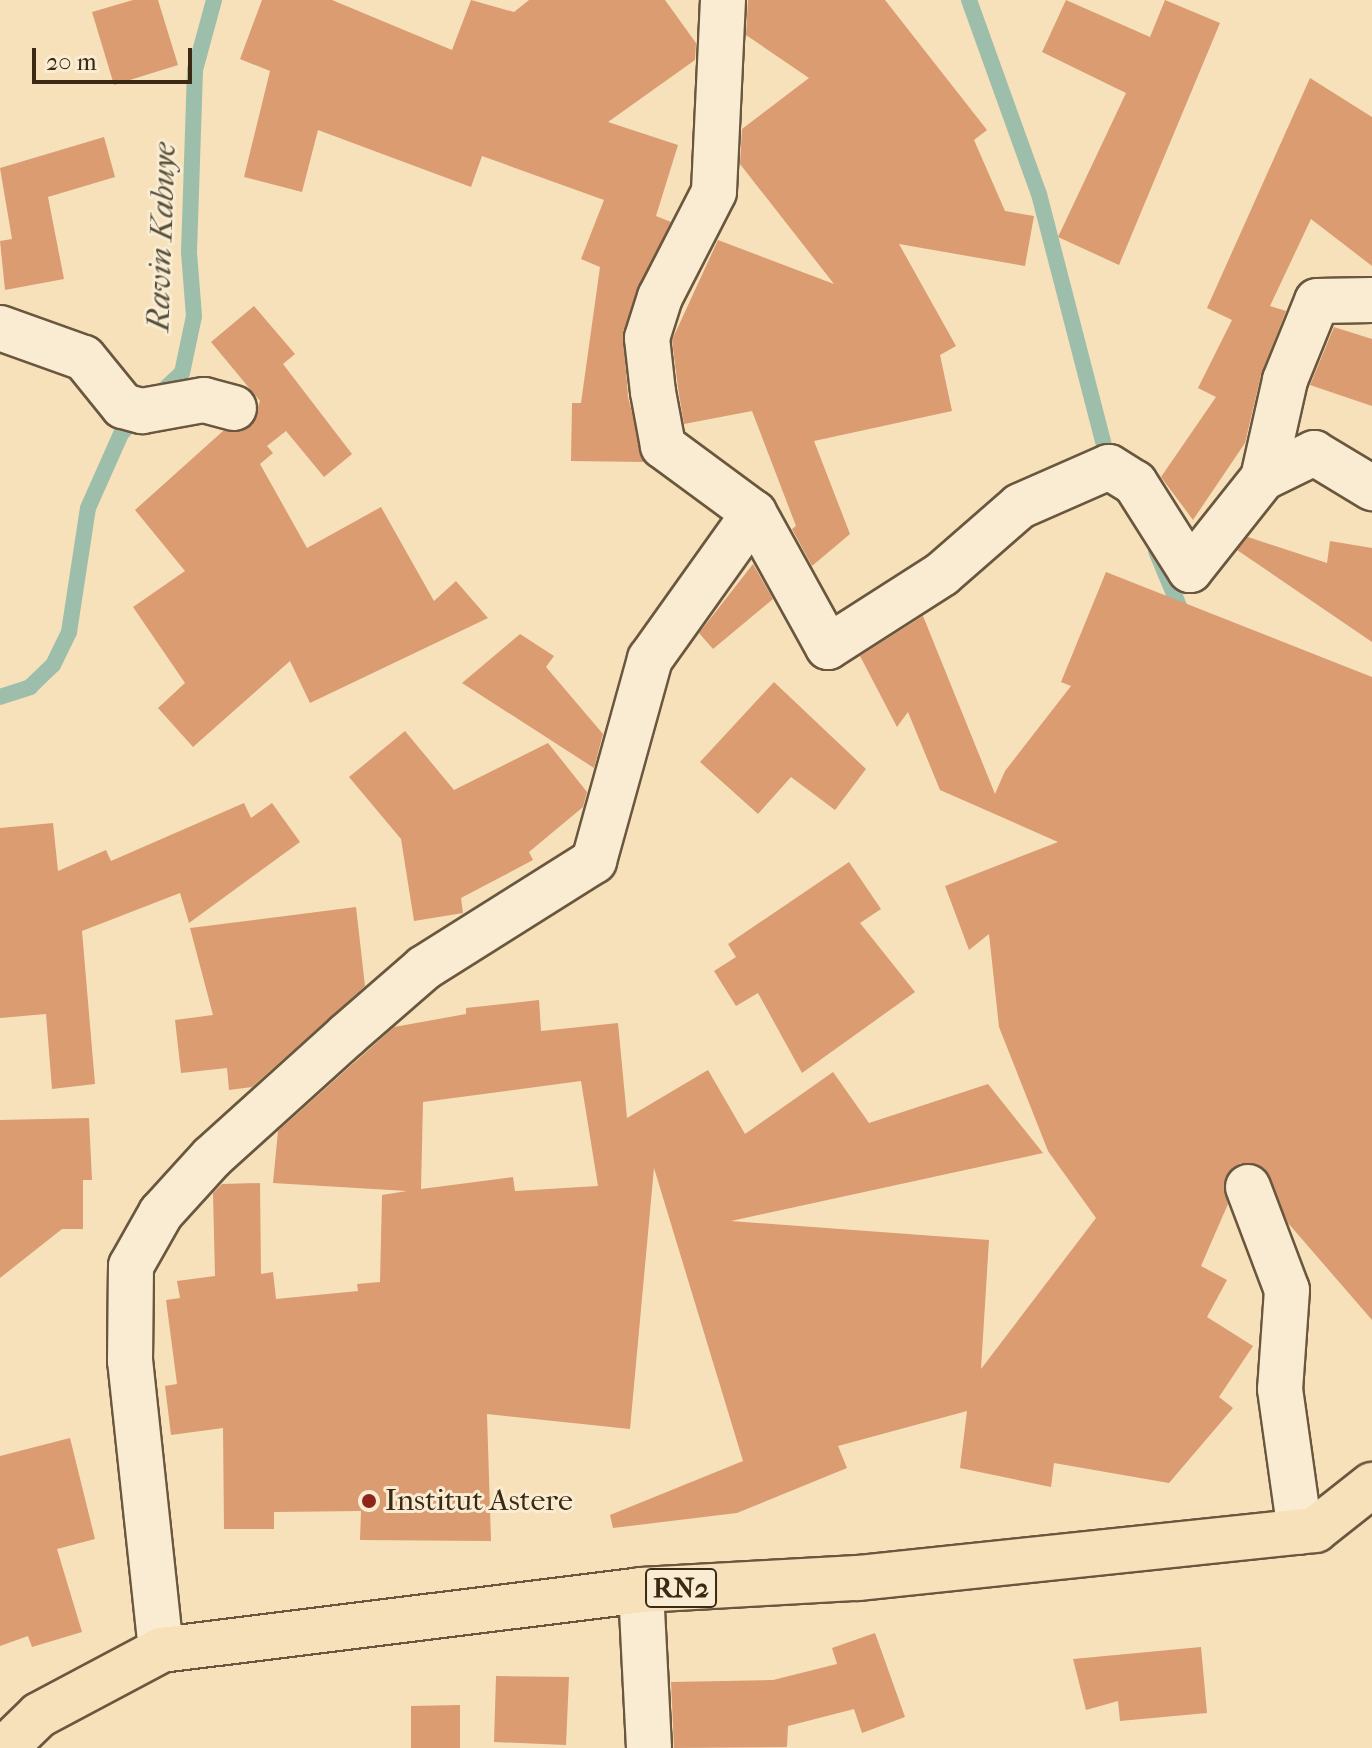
<!DOCTYPE html>
<style>
body{margin:0}
#map{position:relative;width:1372px;height:1748px;overflow:hidden;background:#f6e1bb;font-family:"IM FELL French Canon",serif}
div>[style]{position:absolute}
[style*='--x']{left:calc(var(--x)*1px);top:calc(var(--y)*1px);width:calc(var(--w)*1px);rotate:calc(var(--a)*1deg)}
.stream>*{height:16px;margin:-8px;padding:0 8px;transform-origin:8px;border-radius:8px;background:#9dbeab}
.building>*{inset:0;background:#db9c72}
.roads{filter:drop-shadow(2px 0 #6a573e) drop-shadow(-2px 0 #6a573e) drop-shadow(0 2px #6a573e) drop-shadow(0 -2px #6a573e)}
.minor>*{height:44px;margin:-22px;padding:0 22px;transform-origin:22px;border-radius:22px;background:#f9ecd3}
.highway>*{height:44px;margin:-22px;padding:0 22px;transform-origin:22px;border-radius:22px;background:#f6e1bb}
.dots>*{width:22px;height:22px;translate:-50% -50%;box-sizing:border-box;border:4px solid #f9ecd3;border-radius:50%}
span{translate:-50% -50%;white-space:nowrap;text-align:center;line-height:1.15;-webkit-text-stroke:6px #f9ecd3;paint-order:stroke}
.shield-label span{padding:2px 6px;background:#f9ecd3;border:2px solid;border-radius:6px;-webkit-text-stroke-width:0}
.shield-label{font-size:28px;color:#3b2914;font-weight:700}
.poi-label{font-size:30px;color:#3b2914}
.left{translate:0 -50%;text-align:left}
.water-label{font-size:32px;color:#544e3a;font-style:italic}
.scale{position:absolute;left:32px;top:48px;width:160px;height:36px;box-sizing:border-box;border:4px solid #3b2914;border-top:0;padding-left:10px;font-size:24px;line-height:28px;white-space:nowrap;color:#3b2914;-webkit-text-stroke:6px #f9ecd3;paint-order:stroke}
</style>
<div id="map">
<div class="stream">
<div style="--x:969;--y:0;--w:206;--a:70.2"></div>
<div style="--x:1039;--y:194;--w:280;--a:75.5"></div>
<div style="--x:156;--y:397;--w:35;--a:-43"></div>
<div style="--x:182;--y:373;--w:58;--a:-78.1"></div>
<div style="--x:194;--y:316;--w:64;--a:-94.5"></div>
<div style="--x:189;--y:252;--w:182;--a:-88.1"></div>
<div style="--x:195;--y:70;--w:73;--a:-74.8"></div>
<div style="--x:1156;--y:551;--w:73;--a:67.3"></div>
<div style="--x:0;--y:697;--w:32;--a:-18"></div>
<div style="--x:30;--y:687;--w:32;--a:-44"></div>
<div style="--x:53;--y:665;--w:37;--a:-64"></div>
<div style="--x:69;--y:632;--w:125;--a:-81.3"></div>
<div style="--x:88;--y:508;--w:81;--a:-66"></div>
<div style="--x:121;--y:434;--w:28;--a:-48"></div>
</div>
<div class="building">
<div style="clip-path:polygon(133px 0,158px 0,178px 65px,114px 85px,92px 12px)"></div>
<div style="clip-path:polygon(262px 0,332px 0,452px 50px,471px 0,514px 12px,529px 0,665px 0,696px 43px,695px 60px,608px 122px,678px 145px,656px 216px,671px 222px,623px 331px,628px 397px,645px 462px,571px 461px,572px 403px,581px 403px,600px 267px,581px 259px,604px 200px,482px 156px,471px 187px,318px 130px,302px 192px,244px 177px,270px 71px,240px 59px)"></div>
<div style="clip-path:polygon(748px 0,885px 0,987px 130px,974px 140px,1005px 211px,1034px 216px,1025px 266px,899px 244px,956px 346px,940px 355px,952px 411px,814px 441px,850px 534px,812px 566px,792px 529px,796px 526px,752px 411px,684px 424px,678px 388px,672px 340px,718px 240px,834px 284px,740px 164px,742px 129px,809px 78px,746px 35px)"></div>
<div style="clip-path:polygon(1066px 0,1150px 37px,1165px 0,1220px 23px,1119px 265px,1058px 237px,1126px 93px,1042px 52px)"></div>
<div style="clip-path:polygon(1310px 78px,1372px 117px,1372px 266px,1311px 219px,1270px 306px,1286px 311px,1261px 375px,1245px 443px,1193px 520px,1161px 477px,1216px 397px,1198px 388px,1232px 320px,1207px 308px)"></div>
<div style="clip-path:polygon(104px 137px,115px 177px,48px 197px,64px 279px,5px 290px,0 241px,12px 239px,0 168px)"></div>
<div style="clip-path:polygon(254px 306px,295px 354px,283px 364px,352px 454px,324px 477px,286px 431px,267px 446px,273px 453px,260px 464px,307px 548px,381px 507px,434px 601px,456px 581px,488px 618px,310px 703px,290px 661px,193px 747px,158px 708px,185px 683px,133px 607px,185px 571px,135px 510px,223px 431px,252px 425px,260px 401px,211px 342px)"></div>
<div style="clip-path:polygon(1334px 327px,1372px 339px,1372px 406px,1310px 385px)"></div>
<div style="clip-path:polygon(1248px 537px,1327px 563px,1330px 541px,1372px 548px,1372px 642px,1237px 550px)"></div>
<div style="clip-path:polygon(753px 564px,773px 599px,713px 649px,699px 633px)"></div>
<div style="clip-path:polygon(evenodd,1106px 572px,1372px 677px,1372px 1320px,1288px 1223px,1264px 1168px,1240px 1163px,1224px 1182px,1228px 1204px,1201px 1266px,1227px 1280px,1207px 1317px,1253px 1346px,1219px 1397px,1233px 1408px,1169px 1483px,1054px 1463px,1051px 1487px,960px 1468px,967px 1411px,838px 1446px,847px 1468px,737px 1513px,613px 1528px,610px 1515px,743px 1461px,654px 1168px,630px 1429px,487px 1414px,491px 1541px,360px 1540px,361px 1511px,274px 1512px,274px 1529px,224px 1529px,223px 1428px,171px 1435px,165px 1386px,177px 1384px,166px 1300px,180px 1298px,177px 1281px,215px 1276px,213px 1193px,222px 1184px,260px 1183px,261px 1274px,273px 1272px,276px 1299px,358px 1291px,357px 1284px,380px 1282px,382px 1195px,407px 1191px,273px 1183px,278px 1131px,394px 1027px,466px 1014px,466px 1008px,539px 1000px,541px 1031px,618px 1023px,627px 1118px,708px 1070px,745px 1134px,833px 1072px,869px 1123px,988px 1084px,1043px 1153px,731px 1221px,989px 1240px,981px 1369px,1096px 1218px,1048px 1151px,999px 1027px,989px 934px,969px 950px,945px 886px,1058px 842px,940px 790px,908px 712px,897px 727px,860px 656px,923px 616px,995px 794px,1005px 771px,1071px 686px,1061px 682px,1106px 572px,581px 1081px,598px 1186px,515px 1191px,513px 1177px,421px 1189px,423px 1102px,581px 1081px)"></div>
<div style="clip-path:polygon(520px 634px,554px 656px,546px 667px,603px 734px,594px 768px,462px 683px)"></div>
<div style="clip-path:polygon(774px 682px,866px 769px,835px 810px,791px 777px,758px 814px,700px 762px)"></div>
<div style="clip-path:polygon(405px 731px,454px 790px,548px 743px,587px 792px,583px 807px,529px 852px,533px 860px,461px 898px,463px 913px,414px 921px,401px 839px,349px 777px)"></div>
<div style="clip-path:polygon(244px 803px,251px 818px,272px 803px,300px 842px,189px 923px,180px 893px,82px 931px,95px 1084px,52px 1089px,46px 1014px,0 1018px,0 828px,53px 823px,58px 871px,106px 850px,111px 861px)"></div>
<div style="clip-path:polygon(849px 862px,881px 909px,860px 923px,915px 992px,802px 1073px,758px 993px,736px 1006px,714px 971px,736px 957px,728px 944px)"></div>
<div style="clip-path:polygon(356px 907px,365px 986px,252px 1087px,229px 1090px,227px 1068px,181px 1073px,175px 1020px,213px 1015px,190px 928px)"></div>
<div style="clip-path:polygon(89px 1118px,92px 1180px,83px 1180px,83px 1229px,62px 1229px,0 1278px,0 1120px)"></div>
<div style="clip-path:polygon(70px 1438px,95px 1539px,57px 1549px,82px 1632px,32px 1647px,28px 1636px,0 1646px,0 1456px)"></div>
<div style="clip-path:polygon(875px 1633px,905px 1717px,862px 1733px,854px 1709px,788px 1726px,787px 1747px,674px 1748px,671px 1682px,773px 1680px,837px 1664px,832px 1648px)"></div>
<div style="clip-path:polygon(1201px 1647px,1207px 1713px,1120px 1721px,1118px 1701px,1086px 1710px,1073px 1659px)"></div>
<div style="clip-path:polygon(496px 1676px,569px 1677px,566px 1745px,494px 1742px)"></div>
<div style="clip-path:polygon(460px 1705px,460px 1748px,411px 1748px,411px 1706px)"></div>
</div>
<div class="roads">
<div class="minor">
<div style="--x:723;--y:0;--w:192;--a:92.7"></div>
<div style="--x:714;--y:192;--w:118;--a:117.2"></div>
<div style="--x:660;--y:297;--w:43;--a:107.6"></div>
<div style="--x:647;--y:338;--w:54;--a:83.7"></div>
<div style="--x:653;--y:392;--w:55;--a:79.5"></div>
<div style="--x:663;--y:446;--w:113;--a:36.4"></div>
<div style="--x:754;--y:513;--w:153;--a:61.1"></div>
<div style="--x:828;--y:647;--w:135;--a:-32.6"></div>
<div style="--x:942;--y:574;--w:103;--a:-41.1"></div>
<div style="--x:1020;--y:506;--w:97;--a:-23.7"></div>
<div style="--x:1109;--y:467;--w:31;--a:32"></div>
<div style="--x:1135;--y:483;--w:103;--a:57.7"></div>
<div style="--x:1190;--y:570;--w:117;--a:-51.6"></div>
<div style="--x:1263;--y:478;--w:100;--a:-77.3"></div>
<div style="--x:1285;--y:380;--w:85;--a:-67.9"></div>
<div style="--x:1317;--y:301;--w:55;--a:-1"></div>
<div style="--x:0;--y:328;--w:89;--a:19.7"></div>
<div style="--x:84;--y:358;--w:62;--a:50.9"></div>
<div style="--x:123;--y:406;--w:20;--a:15"></div>
<div style="--x:142;--y:411;--w:63;--a:-10.1"></div>
<div style="--x:204;--y:400;--w:31;--a:15"></div>
<div style="--x:1263;--y:478;--w:57;--a:-26.1"></div>
<div style="--x:1314;--y:453;--w:68;--a:31.1"></div>
<div style="--x:1248;--y:1187;--w:110;--a:69.3"></div>
<div style="--x:1287;--y:1290;--w:99;--a:94"></div>
<div style="--x:1280;--y:1389;--w:144;--a:82"></div>
<div style="--x:641;--y:1590;--w:158;--a:87.1"></div>
<div style="--x:161;--y:1650;--w:291;--a:-96.1"></div>
<div style="--x:130;--y:1361;--w:95;--a:-89.4"></div>
<div style="--x:131;--y:1266;--w:61;--a:-60.5"></div>
<div style="--x:161;--y:1213;--w:76;--a:-47.7"></div>
<div style="--x:212;--y:1157;--w:182;--a:-42.1"></div>
<div style="--x:347;--y:1035;--w:102;--a:-41"></div>
<div style="--x:424;--y:968;--w:201;--a:-32.2"></div>
<div style="--x:594;--y:861;--w:210;--a:-74.5"></div>
<div style="--x:650;--y:659;--w:179;--a:-54.5"></div>
</div>
<div class="highway">
<div style="--x:5;--y:1748;--w:47;--a:-44.1"></div>
<div style="--x:39;--y:1715;--w:138;--a:-28"></div>
<div style="--x:161;--y:1650;--w:484;--a:-7.1"></div>
<div style="--x:641;--y:1590;--w:217;--a:-3.2"></div>
<div style="--x:858;--y:1578;--w:460;--a:-6"></div>
<div style="--x:1315;--y:1530;--w:73;--a:-38.3"></div>
</div>
</div>
<div class="dots">
<div style="left:369px;top:1501px;background:#8f2418"></div>
</div>
<div class="shield-label">
<span style="left:681px;top:1588px">RN2</span>
</div>
<div class="poi-label">
<span class="left" style="left:385px;top:1501px">Institut Astere</span>
</div>
<div class="water-label">
<span style="left:162px;top:237px;rotate:-88deg">Ravin Kabuye</span>
</div>
<div class="scale">20 m</div>
</div>
